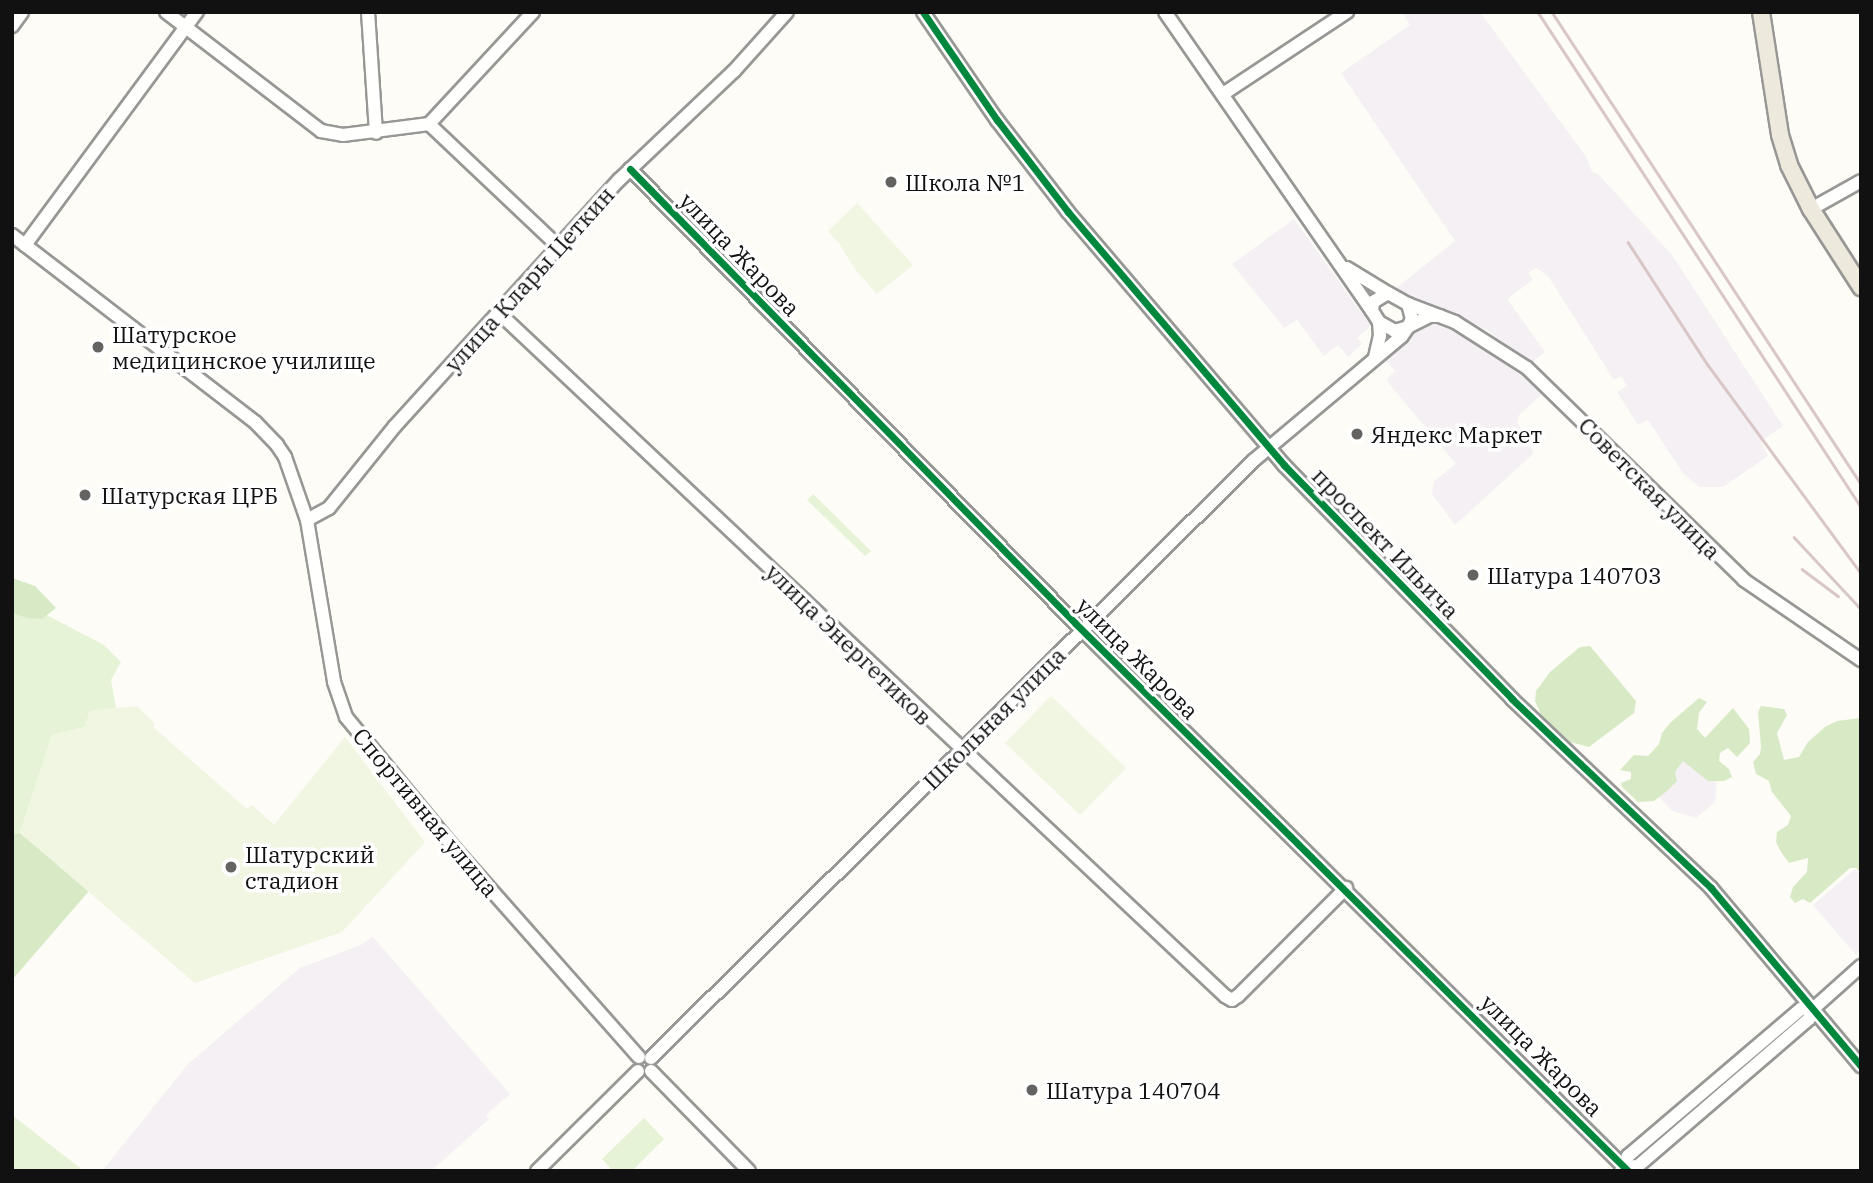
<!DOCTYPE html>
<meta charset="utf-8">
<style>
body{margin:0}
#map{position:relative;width:1873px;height:1183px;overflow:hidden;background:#fdfcf7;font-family:"IBM Plex Serif",serif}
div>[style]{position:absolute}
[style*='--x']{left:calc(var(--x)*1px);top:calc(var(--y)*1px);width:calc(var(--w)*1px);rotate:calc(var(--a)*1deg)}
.industrial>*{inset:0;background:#f5f0f3}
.green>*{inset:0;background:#e7f3d7}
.forest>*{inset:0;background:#d8eac5}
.pitch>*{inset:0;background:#f0f6e1}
.roads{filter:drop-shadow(2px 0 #979795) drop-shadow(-2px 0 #979795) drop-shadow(0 2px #979795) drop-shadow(0 -2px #979795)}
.minor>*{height:12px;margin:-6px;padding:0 6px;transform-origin:6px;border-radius:6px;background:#fffffe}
.major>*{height:16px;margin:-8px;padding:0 8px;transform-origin:8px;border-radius:8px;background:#ede9dc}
.rail>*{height:2.5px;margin:-1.25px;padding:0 1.25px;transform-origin:1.25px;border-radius:1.25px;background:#d9c6c7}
.cycleway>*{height:7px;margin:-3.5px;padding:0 3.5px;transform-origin:3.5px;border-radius:3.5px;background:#00873e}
.dots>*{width:19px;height:19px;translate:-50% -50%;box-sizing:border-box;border:4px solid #fff;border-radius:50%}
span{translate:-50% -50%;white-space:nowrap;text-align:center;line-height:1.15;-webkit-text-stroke:7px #fff;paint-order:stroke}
.poi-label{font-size:23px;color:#111}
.left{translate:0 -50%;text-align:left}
.street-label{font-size:23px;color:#111}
.frame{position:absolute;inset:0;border:14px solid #111;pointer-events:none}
</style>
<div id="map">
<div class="industrial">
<div style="clip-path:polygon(1402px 12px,1480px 12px,1587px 158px,1592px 172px,1598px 174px,1672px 255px,1783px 426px,1761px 441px,1768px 456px,1723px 487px,1699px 487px,1683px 473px,1648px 420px,1638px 425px,1617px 392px,1627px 386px,1621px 376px,1614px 380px,1548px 276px,1536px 268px,1528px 273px,1533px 280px,1507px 299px,1545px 352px,1530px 364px,1487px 330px,1395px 289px,1455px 241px,1341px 73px,1410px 25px)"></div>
<div style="clip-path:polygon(1294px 219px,1371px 326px,1357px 338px,1362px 344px,1348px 357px,1338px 345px,1324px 356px,1297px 320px,1284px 328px,1232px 264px)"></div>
<div style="clip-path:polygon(1427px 321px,1452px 328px,1483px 346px,1543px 393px,1519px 415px,1517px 422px,1534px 453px,1455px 525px,1432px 494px,1434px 481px,1456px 464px,1386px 380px,1395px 371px,1383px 357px)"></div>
<div style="clip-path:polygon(1668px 742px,1717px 773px,1715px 802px,1696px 818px,1672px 811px,1649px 786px)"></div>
<div style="clip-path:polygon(1855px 869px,1861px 875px,1861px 951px,1856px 955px,1813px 905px)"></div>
<div style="clip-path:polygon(372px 936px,510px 1094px,486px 1115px,489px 1119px,431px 1171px,102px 1171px,188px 1064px,300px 968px,363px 944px)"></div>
</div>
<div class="green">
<div style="clip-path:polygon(813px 494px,871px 551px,865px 556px,807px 500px)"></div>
<div style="clip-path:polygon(12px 597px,104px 645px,121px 662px,111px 680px,116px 708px,90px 711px,85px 727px,52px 735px,20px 833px,12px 834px)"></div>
<div style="clip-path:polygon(12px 1115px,84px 1171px,12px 1171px)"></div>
<div style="clip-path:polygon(644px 1118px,664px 1139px,632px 1171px,613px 1171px,602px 1159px)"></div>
</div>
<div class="forest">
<div style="clip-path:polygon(12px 578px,35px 586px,56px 608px,42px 619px,26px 618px,12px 612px)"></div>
<div style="clip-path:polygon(1590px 646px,1636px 701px,1634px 713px,1589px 747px,1570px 742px,1541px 715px,1535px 701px,1536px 691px,1550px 672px,1580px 647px)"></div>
<div style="clip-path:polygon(1699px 698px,1707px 702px,1699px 713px,1697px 729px,1705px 738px,1733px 708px,1749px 729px,1750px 743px,1737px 757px,1728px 748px,1720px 753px,1719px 761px,1729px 769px,1732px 777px,1724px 781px,1708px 781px,1683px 761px,1675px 772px,1677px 781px,1667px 791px,1654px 801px,1638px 802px,1622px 787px,1621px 783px,1631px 779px,1631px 772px,1620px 770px,1634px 755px,1648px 756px,1659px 744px,1662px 733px,1670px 723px)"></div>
<div style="clip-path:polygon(1761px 706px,1784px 709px,1787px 715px,1777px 733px,1784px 760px,1799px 757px,1808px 742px,1825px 727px,1837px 721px,1861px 718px,1861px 873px,1856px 868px,1850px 868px,1810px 903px,1803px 899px,1795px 903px,1790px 897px,1793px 887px,1807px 872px,1808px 858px,1789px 863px,1781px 852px,1776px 842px,1777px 832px,1788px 825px,1791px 816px,1772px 792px,1769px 781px,1756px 774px,1753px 762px,1760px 754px,1761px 747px,1758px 712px)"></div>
<div style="clip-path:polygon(20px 833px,89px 891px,12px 980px,12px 834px)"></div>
</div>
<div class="pitch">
<div style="clip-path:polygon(857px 203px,913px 265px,877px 294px,854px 268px,839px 243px,828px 231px)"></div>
<div style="clip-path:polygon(1051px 696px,1126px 768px,1080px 815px,1005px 743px)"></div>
<div style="clip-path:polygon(137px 706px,155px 724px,153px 727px,247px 809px,252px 805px,274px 825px,345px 737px,425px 842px,342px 932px,195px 983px,20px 833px,52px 735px,85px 727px,90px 711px)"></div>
</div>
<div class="roads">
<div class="minor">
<div style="--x:166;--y:12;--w:195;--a:37.5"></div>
<div style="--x:321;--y:131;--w:22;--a:10"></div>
<div style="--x:343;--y:135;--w:87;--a:-7.3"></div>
<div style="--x:429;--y:124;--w:179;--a:43.4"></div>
<div style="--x:368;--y:12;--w:121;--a:86.2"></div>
<div style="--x:923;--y:12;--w:131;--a:55.6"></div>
<div style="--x:997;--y:120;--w:116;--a:52.3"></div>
<div style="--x:1068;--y:212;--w:333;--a:49.5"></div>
<div style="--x:1284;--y:465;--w:327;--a:45.7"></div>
<div style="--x:1512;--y:699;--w:274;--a:43.5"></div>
<div style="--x:1711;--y:888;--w:233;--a:49.9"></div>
<div style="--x:1165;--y:12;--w:364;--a:55.3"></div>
<div style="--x:12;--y:26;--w:17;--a:-54"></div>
<div style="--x:1223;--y:94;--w:149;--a:-33.5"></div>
<div style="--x:429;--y:124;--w:153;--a:-47.1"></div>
<div style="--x:630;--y:169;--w:636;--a:45.57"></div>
<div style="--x:1075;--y:623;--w:779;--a:44.74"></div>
<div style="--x:1811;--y:209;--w:57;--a:-29.2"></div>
<div style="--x:12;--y:235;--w:307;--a:37.6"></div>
<div style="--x:255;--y:422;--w:32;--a:46"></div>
<div style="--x:277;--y:445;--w:14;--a:56"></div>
<div style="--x:285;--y:457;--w:67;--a:70.8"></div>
<div style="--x:307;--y:520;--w:164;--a:80.5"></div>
<div style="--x:334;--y:682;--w:37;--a:71"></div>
<div style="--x:346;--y:717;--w:170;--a:50.5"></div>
<div style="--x:454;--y:848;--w:279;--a:48.5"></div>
<div style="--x:25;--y:245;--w:290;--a:-53.6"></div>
<div style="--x:1347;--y:268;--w:48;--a:31.4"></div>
<div style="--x:1408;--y:304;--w:50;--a:21"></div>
<div style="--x:1455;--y:322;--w:85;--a:32.6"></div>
<div style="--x:1527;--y:368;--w:303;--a:44.3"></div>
<div style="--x:1744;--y:580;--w:142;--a:34.4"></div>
<div style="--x:499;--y:313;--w:997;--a:43.25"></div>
<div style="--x:1225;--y:996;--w:8;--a:30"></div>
<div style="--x:1232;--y:1000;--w:7;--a:-34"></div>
<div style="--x:1238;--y:996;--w:153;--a:-45"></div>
<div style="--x:1375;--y:357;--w:22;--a:-77"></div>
<div style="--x:1380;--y:336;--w:14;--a:-94"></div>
<div style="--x:1379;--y:322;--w:13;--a:-122"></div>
<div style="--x:1372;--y:311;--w:9;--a:-84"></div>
<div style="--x:1373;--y:302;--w:17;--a:-31"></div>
<div style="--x:1388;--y:293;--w:23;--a:29"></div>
<div style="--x:1408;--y:304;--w:16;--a:75"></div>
<div style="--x:1412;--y:319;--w:9;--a:117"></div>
<div style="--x:1408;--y:327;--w:14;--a:163"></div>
<div style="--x:1395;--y:331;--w:18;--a:-151"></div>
<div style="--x:307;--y:520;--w:25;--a:-29"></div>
<div style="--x:329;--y:508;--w:105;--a:-51.2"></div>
<div style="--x:395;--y:426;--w:333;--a:-47.7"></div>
<div style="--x:619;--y:180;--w:158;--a:-43.5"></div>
<div style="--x:734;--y:71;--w:79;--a:-48.1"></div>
<div style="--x:651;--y:1058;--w:848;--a:-44.76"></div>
<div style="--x:1253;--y:461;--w:194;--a:-40"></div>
<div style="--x:1402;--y:336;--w:11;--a:-56"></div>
<div style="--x:1408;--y:327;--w:25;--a:-27"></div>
<div style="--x:1430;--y:316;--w:10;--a:0"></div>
<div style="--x:651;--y:1071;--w:140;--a:45.6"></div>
<div style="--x:1625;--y:1167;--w:13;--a:-4"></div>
<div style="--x:1638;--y:1166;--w:225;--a:-40.7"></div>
<div style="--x:1809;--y:1019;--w:12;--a:-66"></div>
<div style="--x:1814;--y:1008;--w:63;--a:-41.8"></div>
<div style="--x:537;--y:1171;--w:142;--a:-44.7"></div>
<div style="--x:1621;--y:1171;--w:17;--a:-65"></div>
<div style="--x:1628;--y:1156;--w:227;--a:-40.4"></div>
<div style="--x:1801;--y:1009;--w:13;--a:-4"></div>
</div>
<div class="major">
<div style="--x:1761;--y:12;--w:124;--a:81.2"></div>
<div style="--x:1780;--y:135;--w:31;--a:73"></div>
<div style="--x:1789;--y:165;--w:49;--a:63.4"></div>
<div style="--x:1811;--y:209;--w:93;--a:57.3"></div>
</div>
</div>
<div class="rail">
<div style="--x:1538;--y:12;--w:591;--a:56.87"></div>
<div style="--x:1552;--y:12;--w:564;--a:56.79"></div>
<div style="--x:1628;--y:242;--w:147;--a:57"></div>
<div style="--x:1708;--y:365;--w:258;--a:53.7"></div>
<div style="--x:1794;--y:537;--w:98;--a:47.1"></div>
<div style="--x:1802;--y:569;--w:45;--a:36.9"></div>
</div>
<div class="cycleway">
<div style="--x:923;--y:12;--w:131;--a:55.6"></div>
<div style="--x:997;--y:120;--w:116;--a:52.3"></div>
<div style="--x:1068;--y:212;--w:333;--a:49.5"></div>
<div style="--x:1284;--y:465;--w:327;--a:45.7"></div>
<div style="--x:1512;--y:699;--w:274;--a:43.5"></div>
<div style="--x:1711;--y:888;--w:233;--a:49.9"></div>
<div style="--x:630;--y:169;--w:636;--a:45.57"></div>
<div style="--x:1075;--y:623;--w:779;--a:44.74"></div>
</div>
<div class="dots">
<div style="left:891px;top:182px;background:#646362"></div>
<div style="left:98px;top:347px;background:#646362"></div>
<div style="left:1357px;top:434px;background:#646362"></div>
<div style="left:85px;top:495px;background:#646362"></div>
<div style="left:1473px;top:575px;background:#646362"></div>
<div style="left:231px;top:867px;background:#646362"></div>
<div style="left:1032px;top:1090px;background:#646362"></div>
</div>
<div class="poi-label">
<span class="left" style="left:905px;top:182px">Школа №1</span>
<span class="left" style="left:112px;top:347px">Шатурское<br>медицинское училище</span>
<span class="left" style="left:1371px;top:434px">Яндекс Маркет</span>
<span class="left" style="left:101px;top:495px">Шатурская ЦРБ</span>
<span class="left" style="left:1487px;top:575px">Шатура 140703</span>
<span class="left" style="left:245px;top:867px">Шатурский<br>стадион</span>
<span class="left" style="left:1046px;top:1090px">Шатура 140704</span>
</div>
<div class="street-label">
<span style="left:740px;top:254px;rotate:46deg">улица Жарова</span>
<span style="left:529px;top:279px;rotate:-48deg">улица Клары Цеткин</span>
<span style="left:1650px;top:488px;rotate:45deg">Советская улица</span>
<span style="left:1386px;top:543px;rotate:46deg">проспект Ильича</span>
<span style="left:849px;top:644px;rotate:44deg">улица Энергетиков</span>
<span style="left:1138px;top:658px;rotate:45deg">улица Жарова</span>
<span style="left:994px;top:718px;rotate:-45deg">Школьная улица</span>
<span style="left:426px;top:812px;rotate:50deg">Спортивная улица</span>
<span style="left:1542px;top:1055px;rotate:45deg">улица Жарова</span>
</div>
<div class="frame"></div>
</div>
